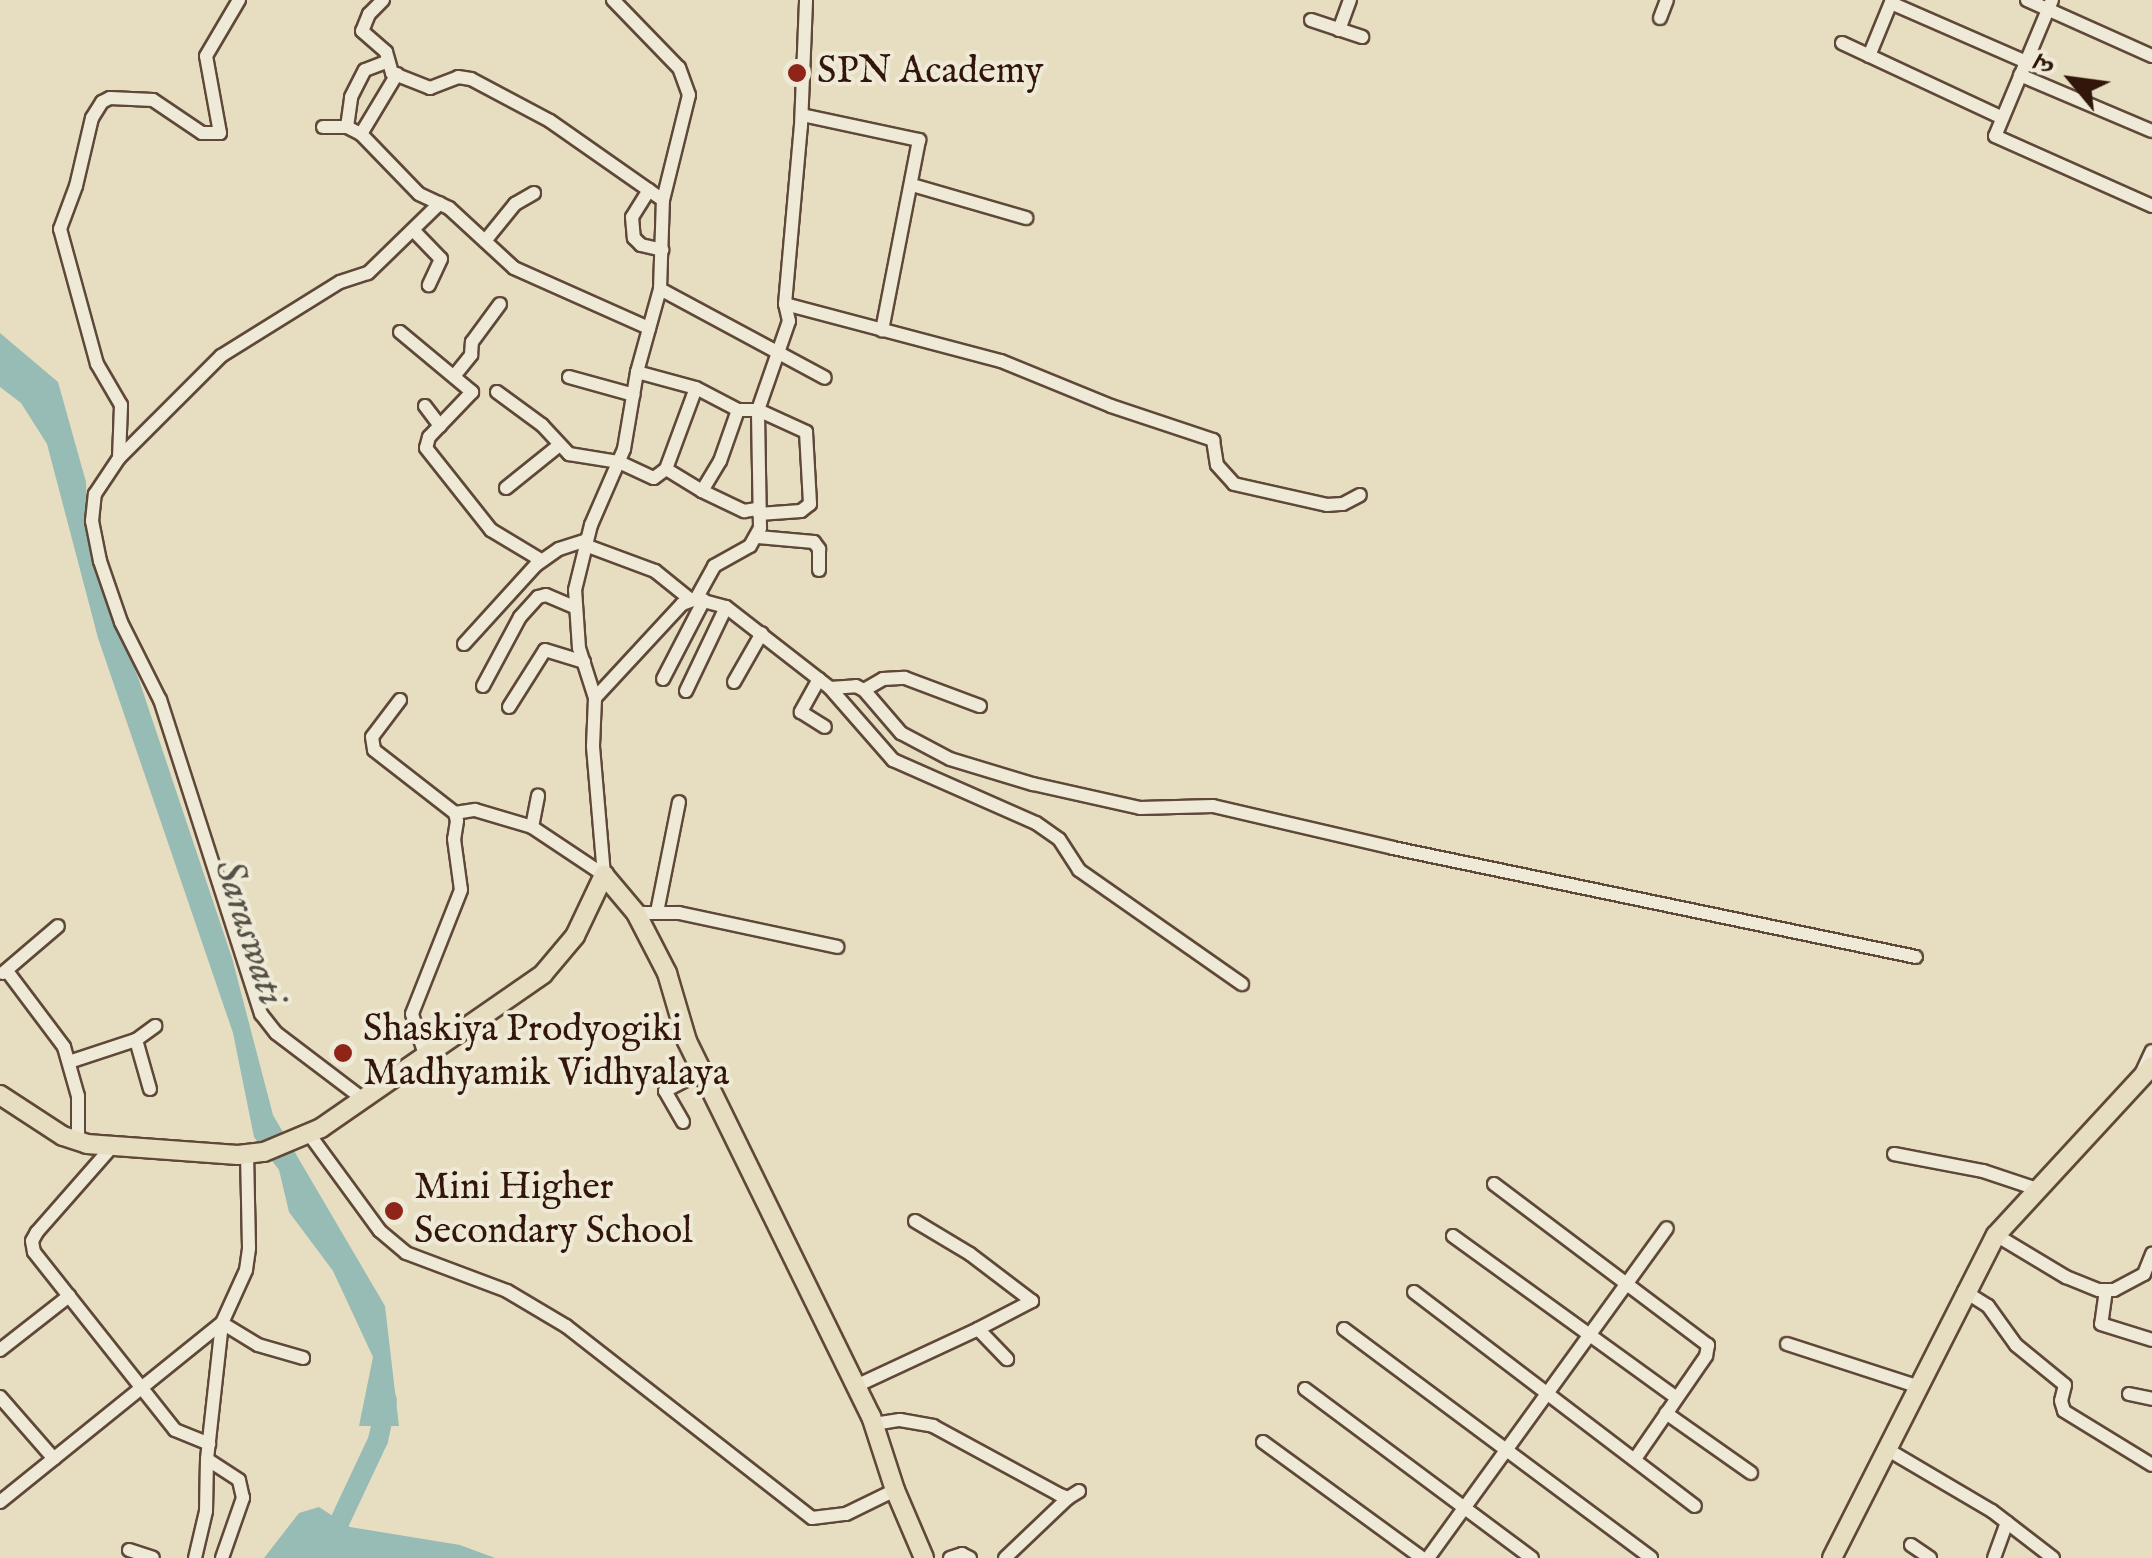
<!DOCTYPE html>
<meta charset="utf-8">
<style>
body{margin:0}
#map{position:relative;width:2152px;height:1558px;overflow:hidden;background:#e7dec2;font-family:"IM FELL English","Noto Serif Devanagari",serif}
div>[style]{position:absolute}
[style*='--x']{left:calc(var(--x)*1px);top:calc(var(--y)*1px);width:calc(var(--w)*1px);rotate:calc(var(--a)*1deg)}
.water>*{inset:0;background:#97bcb5}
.river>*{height:20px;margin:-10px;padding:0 10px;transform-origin:10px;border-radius:10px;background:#97bcb5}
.roads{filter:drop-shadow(2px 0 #5f4838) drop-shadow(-2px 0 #5f4838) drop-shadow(0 2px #5f4838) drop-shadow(0 -2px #5f4838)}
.minor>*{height:12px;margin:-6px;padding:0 6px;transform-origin:6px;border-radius:6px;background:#efead7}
.major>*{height:18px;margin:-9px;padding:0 9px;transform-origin:9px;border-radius:9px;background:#e7dec2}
.dots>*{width:28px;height:28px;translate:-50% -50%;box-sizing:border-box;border:5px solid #efead7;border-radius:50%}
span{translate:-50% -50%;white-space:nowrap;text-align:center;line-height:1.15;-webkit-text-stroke:8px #efead7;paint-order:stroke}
.poi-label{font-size:38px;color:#32160a}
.left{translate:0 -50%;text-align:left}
.water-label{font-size:40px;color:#555046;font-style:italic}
.north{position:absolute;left:2022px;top:30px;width:100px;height:100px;-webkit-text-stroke:8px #efead7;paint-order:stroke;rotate:299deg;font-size:28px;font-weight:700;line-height:40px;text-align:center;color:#32160a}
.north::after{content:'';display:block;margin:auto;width:35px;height:45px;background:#32160a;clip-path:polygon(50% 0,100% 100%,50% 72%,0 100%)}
</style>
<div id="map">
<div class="water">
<div style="clip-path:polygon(0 333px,58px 382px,86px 482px,87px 529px,97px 573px,139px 680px,232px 958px,273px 1115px,385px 1306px,399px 1426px,359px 1426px,373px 1357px,333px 1271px,289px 1212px,279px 1170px,254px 1137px,233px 1033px,98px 638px,47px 444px,21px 403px,0 387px)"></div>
<div style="clip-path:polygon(319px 1507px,350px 1527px,460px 1545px,495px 1558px,264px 1558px,299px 1513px)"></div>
</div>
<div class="river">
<div style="--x:339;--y:1523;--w:92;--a:-64.8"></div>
<div style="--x:378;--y:1440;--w:41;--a:-77.3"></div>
</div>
<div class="roads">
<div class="minor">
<div style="--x:383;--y:0;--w:20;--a:135"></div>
<div style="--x:369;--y:14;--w:18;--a:112"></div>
<div style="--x:362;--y:31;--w:32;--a:41"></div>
<div style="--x:386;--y:52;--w:22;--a:74"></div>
<div style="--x:392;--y:73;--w:41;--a:21.5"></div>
<div style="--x:430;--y:88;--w:30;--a:-21"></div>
<div style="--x:458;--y:77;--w:13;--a:9"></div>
<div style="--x:471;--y:79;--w:89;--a:28"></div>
<div style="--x:550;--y:121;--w:138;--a:35"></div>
<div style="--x:2027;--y:0;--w:137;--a:24.1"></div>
<div style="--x:2052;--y:0;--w:147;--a:112.7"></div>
<div style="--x:1995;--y:136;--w:172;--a:24"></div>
<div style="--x:1891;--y:3;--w:147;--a:23.6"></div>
<div style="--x:1660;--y:18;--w:19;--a:-69"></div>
<div style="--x:1311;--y:20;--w:54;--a:18.4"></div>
<div style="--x:1339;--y:30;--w:32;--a:-70"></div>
<div style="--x:1842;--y:43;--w:175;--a:25"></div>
<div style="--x:1869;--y:56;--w:61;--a:-67.7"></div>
<div style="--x:2020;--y:75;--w:143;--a:23"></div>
<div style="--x:802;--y:115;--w:120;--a:12.1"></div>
<div style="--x:919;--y:140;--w:194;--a:101"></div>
<div style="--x:323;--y:127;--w:24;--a:0"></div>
<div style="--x:347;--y:127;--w:16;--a:27"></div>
<div style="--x:361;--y:134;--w:83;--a:46"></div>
<div style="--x:419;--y:194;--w:33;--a:25"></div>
<div style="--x:449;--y:208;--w:88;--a:42.7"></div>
<div style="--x:514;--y:268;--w:148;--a:24"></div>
<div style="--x:347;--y:127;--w:30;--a:-82"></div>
<div style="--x:351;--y:97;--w:30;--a:-63"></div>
<div style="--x:365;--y:70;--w:25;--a:-21"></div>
<div style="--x:361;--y:134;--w:70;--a:-59"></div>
<div style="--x:912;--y:185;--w:119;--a:16.1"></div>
<div style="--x:649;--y:190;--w:32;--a:122"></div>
<div style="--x:632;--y:217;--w:21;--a:85"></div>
<div style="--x:634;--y:238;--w:10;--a:45"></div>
<div style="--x:641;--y:245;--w:22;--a:13"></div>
<div style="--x:413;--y:230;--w:40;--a:46"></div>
<div style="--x:441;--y:259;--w:29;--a:115"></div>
<div style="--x:485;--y:241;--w:48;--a:-51"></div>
<div style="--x:515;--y:204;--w:22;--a:-30"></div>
<div style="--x:660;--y:289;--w:187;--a:28.3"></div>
<div style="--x:785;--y:304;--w:223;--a:14.8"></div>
<div style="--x:1001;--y:361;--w:119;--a:22.2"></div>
<div style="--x:1111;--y:406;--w:108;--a:18.4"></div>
<div style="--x:1213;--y:440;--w:25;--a:81"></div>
<div style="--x:1217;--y:465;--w:25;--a:48"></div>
<div style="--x:1234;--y:484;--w:95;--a:12.7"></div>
<div style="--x:1327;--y:505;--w:16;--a:-4"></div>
<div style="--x:1343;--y:504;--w:19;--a:-28"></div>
<div style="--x:400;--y:332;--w:94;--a:39.8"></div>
<div style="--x:472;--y:392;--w:62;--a:133.7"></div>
<div style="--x:429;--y:437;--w:11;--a:105"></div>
<div style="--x:426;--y:448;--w:105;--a:51.6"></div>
<div style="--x:491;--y:530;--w:58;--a:31"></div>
<div style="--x:637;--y:372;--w:61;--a:15.2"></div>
<div style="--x:696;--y:388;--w:47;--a:27.6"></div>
<div style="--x:738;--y:410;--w:20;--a:0"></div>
<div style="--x:758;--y:410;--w:53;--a:24.6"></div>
<div style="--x:806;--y:432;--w:72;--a:86.8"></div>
<div style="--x:810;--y:504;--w:11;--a:142"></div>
<div style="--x:801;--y:511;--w:42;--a:175.9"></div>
<div style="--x:455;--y:375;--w:26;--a:-51"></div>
<div style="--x:471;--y:355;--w:13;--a:-86"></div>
<div style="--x:472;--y:342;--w:47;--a:-53.6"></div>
<div style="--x:569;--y:377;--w:67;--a:15.5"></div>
<div style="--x:497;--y:392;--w:56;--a:36.3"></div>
<div style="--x:542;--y:425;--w:40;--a:47"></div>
<div style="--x:569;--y:454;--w:51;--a:9.1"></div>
<div style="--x:619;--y:462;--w:38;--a:25"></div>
<div style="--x:654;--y:478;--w:15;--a:-37"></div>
<div style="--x:666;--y:469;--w:86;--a:-69.7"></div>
<div style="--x:425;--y:406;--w:25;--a:53"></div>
<div style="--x:738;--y:410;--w:54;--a:109.4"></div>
<div style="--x:720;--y:461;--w:35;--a:121"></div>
<div style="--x:702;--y:491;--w:47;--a:25.5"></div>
<div style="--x:744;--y:511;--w:13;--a:-9"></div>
<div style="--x:119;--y:458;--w:53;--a:-87.8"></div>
<div style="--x:121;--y:405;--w:48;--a:-120.3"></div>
<div style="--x:97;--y:364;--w:140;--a:-105.3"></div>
<div style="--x:60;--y:229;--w:46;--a:-69.6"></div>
<div style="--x:76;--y:186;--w:70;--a:-76.8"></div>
<div style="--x:92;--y:118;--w:19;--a:-58"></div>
<div style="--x:102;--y:102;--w:9;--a:-27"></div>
<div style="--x:110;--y:98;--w:43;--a:2.7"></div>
<div style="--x:153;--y:100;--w:59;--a:34"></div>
<div style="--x:202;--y:133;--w:18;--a:0"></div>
<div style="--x:220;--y:133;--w:78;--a:-100.3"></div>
<div style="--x:206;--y:56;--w:65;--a:-59.5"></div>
<div style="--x:666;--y:469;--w:42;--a:31.4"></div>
<div style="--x:506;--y:488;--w:65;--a:-38.8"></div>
<div style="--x:758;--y:537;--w:56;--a:5.1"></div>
<div style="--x:814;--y:542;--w:9;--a:54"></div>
<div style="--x:819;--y:549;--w:21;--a:90"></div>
<div style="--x:585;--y:545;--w:75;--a:20.4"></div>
<div style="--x:655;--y:571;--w:46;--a:38.9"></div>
<div style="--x:696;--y:599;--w:38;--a:-61"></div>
<div style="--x:714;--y:566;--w:41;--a:-29.1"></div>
<div style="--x:750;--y:546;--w:21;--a:-61"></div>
<div style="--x:760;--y:528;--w:118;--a:-91"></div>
<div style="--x:758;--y:410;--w:94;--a:-70.8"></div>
<div style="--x:789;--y:321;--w:17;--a:-103"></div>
<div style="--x:785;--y:304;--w:179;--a:-84.9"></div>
<div style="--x:801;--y:126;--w:126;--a:-87.7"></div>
<div style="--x:464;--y:644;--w:107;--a:-47.7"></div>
<div style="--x:536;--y:565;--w:28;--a:-35"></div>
<div style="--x:559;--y:549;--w:28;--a:-18"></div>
<div style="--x:663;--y:679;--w:89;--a:-62.6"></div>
<div style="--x:819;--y:679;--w:38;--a:119"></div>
<div style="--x:801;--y:712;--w:28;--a:32"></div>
<div style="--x:734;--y:682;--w:56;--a:-60.3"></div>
<div style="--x:483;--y:686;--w:78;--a:-61.8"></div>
<div style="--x:520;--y:617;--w:27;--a:-48"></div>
<div style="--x:538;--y:597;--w:8;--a:-14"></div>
<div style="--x:546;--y:595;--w:30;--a:23"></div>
<div style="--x:830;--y:688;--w:26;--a:-4"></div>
<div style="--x:856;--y:686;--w:9;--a:27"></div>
<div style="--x:864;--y:690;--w:57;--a:49.3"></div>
<div style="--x:901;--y:733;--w:55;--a:28"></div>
<div style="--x:950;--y:759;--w:87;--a:16.8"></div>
<div style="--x:1033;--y:784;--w:110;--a:12.6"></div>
<div style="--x:1140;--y:808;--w:73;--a:-1.6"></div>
<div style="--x:1213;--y:806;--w:185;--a:13.1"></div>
<div style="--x:1393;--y:848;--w:534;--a:11.77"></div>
<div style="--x:864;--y:690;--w:22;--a:-30"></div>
<div style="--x:883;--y:679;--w:22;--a:-3"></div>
<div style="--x:905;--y:678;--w:80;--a:20.5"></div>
<div style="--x:686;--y:691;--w:93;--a:-64.5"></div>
<div style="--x:595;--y:698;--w:128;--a:-47.2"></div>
<div style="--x:682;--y:604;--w:15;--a:-20"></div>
<div style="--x:696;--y:599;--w:31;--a:15"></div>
<div style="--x:726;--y:607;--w:132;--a:37.9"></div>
<div style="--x:830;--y:688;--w:96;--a:48.8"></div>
<div style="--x:893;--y:760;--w:156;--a:23.8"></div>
<div style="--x:1036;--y:823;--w:28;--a:35"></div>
<div style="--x:1059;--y:839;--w:37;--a:57"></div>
<div style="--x:1079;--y:870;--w:199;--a:35"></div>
<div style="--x:400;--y:700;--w:46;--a:127.1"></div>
<div style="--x:372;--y:737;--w:13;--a:81"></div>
<div style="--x:374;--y:750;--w:103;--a:37.9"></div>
<div style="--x:455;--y:813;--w:8;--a:76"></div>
<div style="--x:457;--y:821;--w:18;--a:99"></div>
<div style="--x:454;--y:839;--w:51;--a:82.2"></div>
<div style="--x:461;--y:890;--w:133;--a:111.6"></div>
<div style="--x:412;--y:1014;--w:43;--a:72.4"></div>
<div style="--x:509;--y:707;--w:67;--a:-57.7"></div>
<div style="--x:545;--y:650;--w:41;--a:17.1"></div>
<div style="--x:455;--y:813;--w:20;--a:-9"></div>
<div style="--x:475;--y:810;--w:59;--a:16.6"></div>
<div style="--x:532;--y:827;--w:87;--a:33.7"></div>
<div style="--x:532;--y:827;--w:32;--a:-79"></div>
<div style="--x:604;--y:875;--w:129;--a:-94.9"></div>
<div style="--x:593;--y:746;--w:48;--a:-87.6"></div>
<div style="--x:595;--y:698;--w:52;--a:-107.7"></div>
<div style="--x:579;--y:648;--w:58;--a:-93.9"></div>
<div style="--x:575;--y:590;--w:67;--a:-76.2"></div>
<div style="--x:591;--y:525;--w:83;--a:-66.5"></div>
<div style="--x:624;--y:449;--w:78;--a:-80.4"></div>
<div style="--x:637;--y:372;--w:86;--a:-74.5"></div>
<div style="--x:660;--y:289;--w:89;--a:-88.1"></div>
<div style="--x:663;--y:200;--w:108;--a:-76.1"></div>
<div style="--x:689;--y:95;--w:29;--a:-110"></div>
<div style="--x:679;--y:68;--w:95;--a:-134.1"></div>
<div style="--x:657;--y:912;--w:112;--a:-78.7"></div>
<div style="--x:636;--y:913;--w:43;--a:0"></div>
<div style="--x:679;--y:913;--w:162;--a:12.1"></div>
<div style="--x:7;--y:971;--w:95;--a:53.1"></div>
<div style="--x:64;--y:1047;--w:51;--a:74.1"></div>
<div style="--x:78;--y:1096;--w:45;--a:90"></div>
<div style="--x:3;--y:973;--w:72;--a:-40.5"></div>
<div style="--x:136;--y:1040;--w:51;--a:74.1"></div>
<div style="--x:69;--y:1062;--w:71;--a:-18.2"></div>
<div style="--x:136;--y:1040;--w:24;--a:-36"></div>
<div style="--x:2142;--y:1072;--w:23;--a:-65"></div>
<div style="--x:363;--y:1099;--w:109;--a:-142.8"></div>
<div style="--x:276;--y:1033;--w:24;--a:-128"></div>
<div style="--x:261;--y:1014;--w:330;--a:-107.8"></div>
<div style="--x:160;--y:700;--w:87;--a:-116.6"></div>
<div style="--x:121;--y:622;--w:65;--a:-109"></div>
<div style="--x:100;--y:561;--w:41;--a:-101.3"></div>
<div style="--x:92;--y:521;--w:27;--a:-84"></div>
<div style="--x:95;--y:494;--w:43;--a:-56.3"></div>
<div style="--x:119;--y:458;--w:144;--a:-45"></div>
<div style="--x:221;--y:356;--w:140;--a:-31.9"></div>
<div style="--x:340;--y:282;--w:29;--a:-18"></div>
<div style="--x:368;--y:273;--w:100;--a:-44.2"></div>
<div style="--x:683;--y:1122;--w:36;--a:-120"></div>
<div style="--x:665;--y:1091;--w:41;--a:-27.8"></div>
<div style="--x:309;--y:1134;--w:120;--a:53.8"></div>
<div style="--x:380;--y:1231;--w:34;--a:40"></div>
<div style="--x:406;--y:1253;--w:108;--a:20.6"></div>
<div style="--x:507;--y:1291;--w:69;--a:30.7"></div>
<div style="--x:566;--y:1326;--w:312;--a:38"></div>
<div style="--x:812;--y:1518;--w:34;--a:-7"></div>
<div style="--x:846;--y:1514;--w:55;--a:-26.1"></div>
<div style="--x:110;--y:1149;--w:111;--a:131.3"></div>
<div style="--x:37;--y:1232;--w:10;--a:119"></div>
<div style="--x:32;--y:1241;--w:11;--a:80"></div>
<div style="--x:34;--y:1252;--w:227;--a:51.6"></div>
<div style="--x:175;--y:1430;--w:37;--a:22"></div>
<div style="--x:1894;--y:1154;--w:91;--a:10.8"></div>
<div style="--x:1983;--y:1171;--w:60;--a:18.4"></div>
<div style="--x:1494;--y:1184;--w:268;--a:37"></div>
<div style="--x:1708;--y:1345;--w:11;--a:100"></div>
<div style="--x:1706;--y:1356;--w:125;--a:124.6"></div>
<div style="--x:915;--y:1221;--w:64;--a:31"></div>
<div style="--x:970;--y:1254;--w:78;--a:37.2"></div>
<div style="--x:1032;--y:1301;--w:61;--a:152.6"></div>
<div style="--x:1996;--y:1235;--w:82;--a:31"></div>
<div style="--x:2066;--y:1277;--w:35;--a:22"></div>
<div style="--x:2099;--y:1290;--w:15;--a:0"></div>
<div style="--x:2114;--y:1290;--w:34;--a:-28"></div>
<div style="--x:2144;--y:1274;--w:22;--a:-68"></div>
<div style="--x:1453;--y:1236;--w:276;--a:35.9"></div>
<div style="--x:2106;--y:1290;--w:34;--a:98"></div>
<div style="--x:2101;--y:1324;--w:53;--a:17.4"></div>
<div style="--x:1964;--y:1291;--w:28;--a:32"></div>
<div style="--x:1988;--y:1306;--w:48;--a:54.3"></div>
<div style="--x:2016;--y:1345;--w:63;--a:39.2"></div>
<div style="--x:2065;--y:1385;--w:16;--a:104"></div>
<div style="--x:2061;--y:1401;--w:10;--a:73"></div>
<div style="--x:2064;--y:1411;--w:103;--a:31.5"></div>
<div style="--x:1414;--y:1292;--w:353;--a:37.3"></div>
<div style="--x:1344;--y:1329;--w:383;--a:36.7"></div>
<div style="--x:1787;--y:1344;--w:139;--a:18"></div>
<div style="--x:0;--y:1350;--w:88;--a:-38"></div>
<div style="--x:856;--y:1386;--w:135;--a:-25"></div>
<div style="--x:978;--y:1329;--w:42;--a:46"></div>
<div style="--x:1305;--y:1389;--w:283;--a:36.7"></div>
<div style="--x:2129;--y:1394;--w:24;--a:12"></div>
<div style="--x:0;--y:1397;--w:82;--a:48.9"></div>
<div style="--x:1666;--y:1413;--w:104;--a:35.2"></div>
<div style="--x:874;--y:1424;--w:26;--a:-9"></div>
<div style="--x:900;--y:1420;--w:34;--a:10"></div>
<div style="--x:933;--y:1426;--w:142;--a:28.5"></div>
<div style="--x:1058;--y:1494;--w:11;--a:22"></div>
<div style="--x:1068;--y:1498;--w:13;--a:-32"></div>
<div style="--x:1263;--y:1442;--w:197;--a:36.1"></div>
<div style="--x:1890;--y:1451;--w:118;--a:30.5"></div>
<div style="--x:1992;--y:1511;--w:77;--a:37.6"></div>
<div style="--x:0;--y:1502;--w:285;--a:-38.9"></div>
<div style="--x:222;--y:1323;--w:58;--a:-65.6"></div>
<div style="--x:246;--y:1270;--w:22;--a:-82"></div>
<div style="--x:249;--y:1248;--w:94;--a:-91.2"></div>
<div style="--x:1911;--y:1545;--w:23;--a:34"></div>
<div style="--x:129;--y:1550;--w:25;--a:18"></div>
<div style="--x:195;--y:1558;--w:48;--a:-76.8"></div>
<div style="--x:206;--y:1511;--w:52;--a:-88.9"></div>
<div style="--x:222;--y:1558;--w:64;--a:-70.7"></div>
<div style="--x:243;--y:1498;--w:18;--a:-103"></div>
<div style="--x:239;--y:1480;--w:38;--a:-147"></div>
<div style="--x:207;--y:1459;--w:137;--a:-83.7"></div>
<div style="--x:222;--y:1323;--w:42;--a:31.4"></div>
<div style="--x:258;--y:1345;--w:47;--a:16.1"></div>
<div style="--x:950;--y:1558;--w:13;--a:-18"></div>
<div style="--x:962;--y:1554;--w:9;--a:27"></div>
<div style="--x:1005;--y:1558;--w:87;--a:-43.6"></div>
<div style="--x:1428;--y:1558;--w:407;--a:-54.1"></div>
<div style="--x:1994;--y:1558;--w:38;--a:-70"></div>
</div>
<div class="major">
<div style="--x:0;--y:1095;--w:75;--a:33.1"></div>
<div style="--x:63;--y:1136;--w:25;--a:18"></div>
<div style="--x:87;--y:1144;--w:151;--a:4.2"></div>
<div style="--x:238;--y:1155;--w:26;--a:-7"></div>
<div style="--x:264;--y:1152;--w:62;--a:-22.8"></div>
<div style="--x:321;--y:1128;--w:270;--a:-34.7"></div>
<div style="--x:543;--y:974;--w:50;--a:-49.9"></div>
<div style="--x:575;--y:936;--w:68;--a:-64.6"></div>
<div style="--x:604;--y:875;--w:50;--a:49.9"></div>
<div style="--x:636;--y:913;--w:68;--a:62.7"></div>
<div style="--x:667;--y:973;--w:71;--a:73.6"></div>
<div style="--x:687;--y:1041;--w:418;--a:63.9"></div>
<div style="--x:871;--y:1416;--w:78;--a:72"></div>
<div style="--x:895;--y:1490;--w:74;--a:66.9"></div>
<div style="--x:1832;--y:1558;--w:362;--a:-63.1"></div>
<div style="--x:1996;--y:1235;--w:230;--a:-47.3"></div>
</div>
</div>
<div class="dots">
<div style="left:797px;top:73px;background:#8f2418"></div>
<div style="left:343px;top:1053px;background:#8f2418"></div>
<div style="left:394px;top:1211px;background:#8f2418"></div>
</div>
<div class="poi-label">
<span class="left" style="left:817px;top:73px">SPN Academy</span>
<span class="left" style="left:363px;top:1053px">Shaskiya Prodyogiki<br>Madhyamik Vidhyalaya</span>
<span class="left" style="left:414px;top:1211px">Mini Higher<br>Secondary School</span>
</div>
<div class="water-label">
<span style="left:248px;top:933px;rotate:72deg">Saraswati</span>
</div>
<div class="north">उ</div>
</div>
